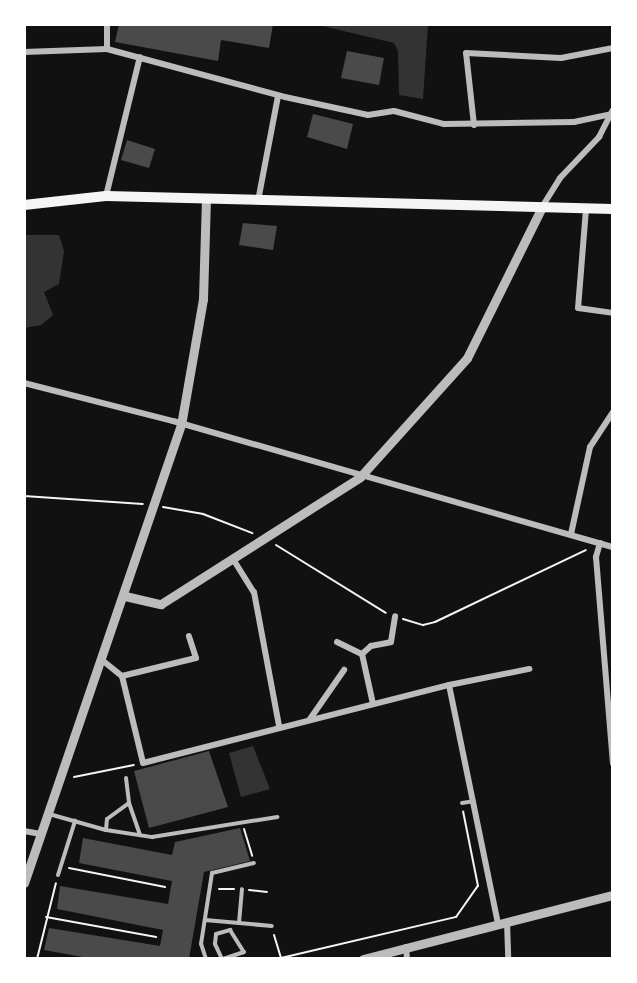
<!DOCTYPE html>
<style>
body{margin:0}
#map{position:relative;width:637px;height:983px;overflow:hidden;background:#111;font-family:"Archivo Narrow",sans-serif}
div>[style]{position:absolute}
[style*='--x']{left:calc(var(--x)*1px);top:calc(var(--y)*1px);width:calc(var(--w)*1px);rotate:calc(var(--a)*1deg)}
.water>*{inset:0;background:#333}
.building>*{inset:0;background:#4a4a4a}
.path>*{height:2px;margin:-1px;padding:0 1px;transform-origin:1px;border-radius:1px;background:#f5f5f5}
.service>*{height:4px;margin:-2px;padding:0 2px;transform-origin:2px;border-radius:2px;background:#bcbcbc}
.minor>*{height:6px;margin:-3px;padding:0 3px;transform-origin:3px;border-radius:3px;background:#bcbcbc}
.tertiary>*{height:9px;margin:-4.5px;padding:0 4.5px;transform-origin:4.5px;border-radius:4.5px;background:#bcbcbc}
.secondary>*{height:10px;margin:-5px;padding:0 5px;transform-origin:5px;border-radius:5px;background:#f5f5f5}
span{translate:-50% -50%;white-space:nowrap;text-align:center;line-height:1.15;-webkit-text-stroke:6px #fff;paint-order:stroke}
.frame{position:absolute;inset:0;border:26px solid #fff;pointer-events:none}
</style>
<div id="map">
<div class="water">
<div style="clip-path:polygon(314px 24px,428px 24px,423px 99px,399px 95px,398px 51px,394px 43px)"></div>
<div style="clip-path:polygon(24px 235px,59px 235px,64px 251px,59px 284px,44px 292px,53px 315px,41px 325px,24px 328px)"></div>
<div style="clip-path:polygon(253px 746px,270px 789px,241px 797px,229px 753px)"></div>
</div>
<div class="building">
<div style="clip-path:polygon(119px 24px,273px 24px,269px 48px,221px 40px,218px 61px,115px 42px)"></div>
<div style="clip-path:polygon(347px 51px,384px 58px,379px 85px,341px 78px)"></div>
<div style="clip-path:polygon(313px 114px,353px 124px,347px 149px,307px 137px)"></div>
<div style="clip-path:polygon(127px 140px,155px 149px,149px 168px,121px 160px)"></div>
<div style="clip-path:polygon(243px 223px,277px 226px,273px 250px,239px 245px)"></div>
<div style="clip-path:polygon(209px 751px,228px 807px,149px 828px,134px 771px)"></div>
<div style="clip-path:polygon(240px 828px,250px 861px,204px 872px,189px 959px,94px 959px,44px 950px,49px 928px,160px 946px,163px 930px,57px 909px,60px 886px,168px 904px,172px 881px,79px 863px,83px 838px,172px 855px,175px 842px)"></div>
</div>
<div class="path">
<div style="--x:24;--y:496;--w:119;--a:3.8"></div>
<div style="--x:163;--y:507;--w:41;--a:9.9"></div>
<div style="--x:203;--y:514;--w:53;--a:21.2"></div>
<div style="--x:276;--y:545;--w:129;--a:31.7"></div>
<div style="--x:403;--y:619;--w:21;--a:17"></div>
<div style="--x:423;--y:625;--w:12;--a:-14"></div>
<div style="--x:435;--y:622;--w:167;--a:-25.5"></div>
<div style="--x:74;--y:777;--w:61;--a:-11.3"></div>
<div style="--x:244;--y:829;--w:28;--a:73"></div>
<div style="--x:69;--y:868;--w:98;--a:11.2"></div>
<div style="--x:219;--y:889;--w:15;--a:0"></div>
<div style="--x:249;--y:890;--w:18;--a:6"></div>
<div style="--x:46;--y:917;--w:112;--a:10.3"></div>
<div style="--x:274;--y:935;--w:24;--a:73"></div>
<div style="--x:281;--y:958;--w:180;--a:-13.2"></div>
<div style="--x:456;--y:917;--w:38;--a:-55"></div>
<div style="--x:478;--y:886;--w:76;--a:-101.3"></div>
<div style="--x:37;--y:959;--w:78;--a:-76"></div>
</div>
<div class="service">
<div style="--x:126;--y:778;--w:25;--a:83"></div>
<div style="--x:462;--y:803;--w:12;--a:-9"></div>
<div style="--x:49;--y:814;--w:59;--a:15.7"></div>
<div style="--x:106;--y:830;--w:47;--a:8.7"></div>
<div style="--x:152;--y:837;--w:127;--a:-9.1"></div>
<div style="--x:106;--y:830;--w:11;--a:-85"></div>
<div style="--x:107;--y:819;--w:27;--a:-36"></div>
<div style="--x:129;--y:803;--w:34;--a:71"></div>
<div style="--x:58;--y:875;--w:57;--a:-72.5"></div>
<div style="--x:205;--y:920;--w:67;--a:5.1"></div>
<div style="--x:239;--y:923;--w:34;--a:-85"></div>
<div style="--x:206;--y:959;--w:16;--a:-108"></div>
<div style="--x:201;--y:944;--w:72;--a:-81.2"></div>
<div style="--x:212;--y:873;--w:43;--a:-13.4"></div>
<div style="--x:222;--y:959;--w:17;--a:-115"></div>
<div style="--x:215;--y:944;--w:10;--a:-84"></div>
<div style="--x:216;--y:934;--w:15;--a:-16"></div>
<div style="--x:230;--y:930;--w:26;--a:58"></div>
<div style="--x:244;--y:952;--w:22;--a:162"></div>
</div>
<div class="minor">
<div style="--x:107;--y:49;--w:25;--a:-90"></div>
<div style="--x:24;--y:52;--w:83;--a:-2.1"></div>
<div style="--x:107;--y:49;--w:184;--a:15.1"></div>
<div style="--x:285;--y:97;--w:85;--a:12.2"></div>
<div style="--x:368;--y:115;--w:26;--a:-9"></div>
<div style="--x:394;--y:111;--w:52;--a:14.6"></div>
<div style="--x:444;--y:124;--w:130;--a:-0.9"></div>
<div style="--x:574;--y:122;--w:38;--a:-12"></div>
<div style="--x:474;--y:125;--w:72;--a:-96.3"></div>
<div style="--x:466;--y:53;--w:95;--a:3"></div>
<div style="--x:561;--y:58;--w:53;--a:-10.9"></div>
<div style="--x:106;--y:196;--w:143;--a:-76.3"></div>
<div style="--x:258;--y:201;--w:107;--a:-79.2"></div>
<div style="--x:542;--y:207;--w:34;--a:-58"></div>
<div style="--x:560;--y:178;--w:57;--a:-46.4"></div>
<div style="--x:599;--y:137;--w:30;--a:-63"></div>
<div style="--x:586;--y:209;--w:99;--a:94.6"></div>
<div style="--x:578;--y:308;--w:35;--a:8"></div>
<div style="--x:24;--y:383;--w:154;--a:14.3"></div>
<div style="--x:173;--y:421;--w:458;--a:16"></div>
<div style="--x:571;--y:534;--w:89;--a:-77.7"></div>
<div style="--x:590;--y:447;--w:42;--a:-56.7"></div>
<div style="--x:600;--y:543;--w:15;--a:106"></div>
<div style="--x:596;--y:557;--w:207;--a:85.3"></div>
<div style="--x:233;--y:559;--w:39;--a:58"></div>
<div style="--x:254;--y:592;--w:136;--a:79.4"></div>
<div style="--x:337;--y:642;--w:28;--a:26"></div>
<div style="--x:102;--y:660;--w:26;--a:39"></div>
<div style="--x:122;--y:676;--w:89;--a:76.4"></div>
<div style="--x:143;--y:763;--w:316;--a:-14.3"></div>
<div style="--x:449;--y:685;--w:244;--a:78.4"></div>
<div style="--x:122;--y:676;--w:76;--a:-13.7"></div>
<div style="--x:196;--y:658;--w:23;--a:-108"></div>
<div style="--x:449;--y:685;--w:82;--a:-11.3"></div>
<div style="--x:373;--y:704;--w:51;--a:-102.4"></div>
<div style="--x:362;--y:654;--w:12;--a:-42"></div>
<div style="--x:371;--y:646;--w:20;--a:-11"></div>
<div style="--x:391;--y:642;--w:26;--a:-81"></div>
<div style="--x:310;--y:719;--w:60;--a:-55.2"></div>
<div style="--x:24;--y:831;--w:17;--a:10"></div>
<div style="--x:507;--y:922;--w:37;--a:88"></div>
<div style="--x:406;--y:947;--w:12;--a:85"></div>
</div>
<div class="tertiary">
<div style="--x:125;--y:596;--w:37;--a:13"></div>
<div style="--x:161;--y:604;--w:236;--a:-32.5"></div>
<div style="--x:360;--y:477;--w:160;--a:-48"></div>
<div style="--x:467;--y:358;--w:169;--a:-63.6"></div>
<div style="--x:24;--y:883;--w:484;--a:-71.1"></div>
<div style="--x:181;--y:425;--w:128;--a:-80.1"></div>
<div style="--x:203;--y:299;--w:99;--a:-88.3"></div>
<div style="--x:363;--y:959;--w:258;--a:-14.4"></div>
</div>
<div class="secondary">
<div style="--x:24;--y:205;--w:82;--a:-6.3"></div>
<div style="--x:106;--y:196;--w:507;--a:1.47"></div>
</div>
<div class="frame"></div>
</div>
